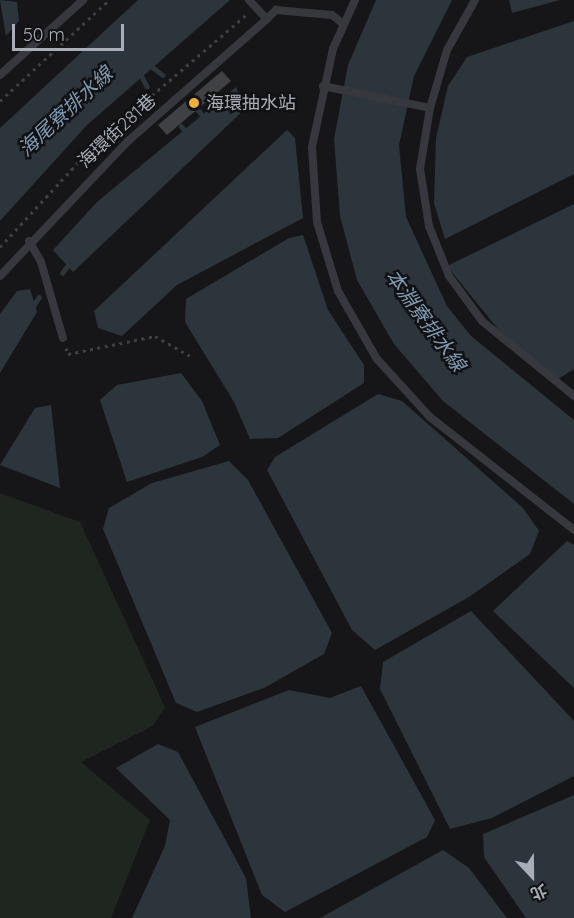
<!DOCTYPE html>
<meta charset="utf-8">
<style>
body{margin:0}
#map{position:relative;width:574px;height:918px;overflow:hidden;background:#161618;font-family:Quicksand,"Noto Sans TC",sans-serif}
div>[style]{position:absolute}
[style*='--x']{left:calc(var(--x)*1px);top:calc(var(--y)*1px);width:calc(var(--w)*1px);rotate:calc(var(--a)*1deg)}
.green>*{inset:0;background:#1e261f}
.water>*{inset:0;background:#2c353c}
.stream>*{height:4.5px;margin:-2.25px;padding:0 2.25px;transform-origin:2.25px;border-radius:2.25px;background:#2c353c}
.building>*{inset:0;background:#404145}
.path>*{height:3px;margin-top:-1.5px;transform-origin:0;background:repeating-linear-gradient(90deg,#3d3f44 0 3px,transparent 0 7.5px)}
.service>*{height:8px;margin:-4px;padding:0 4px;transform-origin:4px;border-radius:4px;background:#37383d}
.dots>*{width:16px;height:16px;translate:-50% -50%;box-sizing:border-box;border:3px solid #111113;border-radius:50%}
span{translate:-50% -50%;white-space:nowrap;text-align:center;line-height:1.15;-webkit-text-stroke:5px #111113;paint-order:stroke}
.poi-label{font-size:18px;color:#a8adb8}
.left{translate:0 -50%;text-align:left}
.street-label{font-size:18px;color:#a8adb8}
.water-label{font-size:20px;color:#7f9bb3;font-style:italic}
.north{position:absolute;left:502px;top:846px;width:60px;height:60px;-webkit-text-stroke:4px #111113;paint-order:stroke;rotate:158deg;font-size:16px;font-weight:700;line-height:24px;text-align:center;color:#a8adb8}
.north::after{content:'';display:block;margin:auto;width:21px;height:27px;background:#a8adb8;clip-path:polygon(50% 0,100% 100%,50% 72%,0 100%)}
.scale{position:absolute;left:12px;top:24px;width:112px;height:27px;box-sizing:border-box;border:3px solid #a8adb8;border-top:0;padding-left:8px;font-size:18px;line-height:21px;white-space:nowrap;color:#a8adb8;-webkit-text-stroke:4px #111113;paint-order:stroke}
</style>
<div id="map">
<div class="green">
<div style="clip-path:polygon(0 493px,80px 522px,165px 707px,153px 726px,81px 762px,150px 820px,111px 918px,0 918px)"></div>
</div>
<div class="water">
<div style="clip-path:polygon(0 0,17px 2px,19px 21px,6px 36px)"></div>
<div style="clip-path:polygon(138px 0,230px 0,87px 125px,0 221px,0 128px)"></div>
<div style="clip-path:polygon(376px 0,452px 0,414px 76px,399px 145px,406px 217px,447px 306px,471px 336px,574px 420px,574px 504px,443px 401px,394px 344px,357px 280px,340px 216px,334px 139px,348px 65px)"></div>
<div style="clip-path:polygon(509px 0,560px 0,512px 13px)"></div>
<div style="clip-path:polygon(574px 21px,574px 174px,445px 239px,434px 203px,436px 138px,448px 86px,467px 57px)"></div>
<div style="clip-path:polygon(236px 87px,246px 108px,73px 272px,53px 250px,97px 202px)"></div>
<div style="clip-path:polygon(287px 130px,295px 138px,303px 218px,177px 285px,122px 336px,98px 328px,94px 311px)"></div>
<div style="clip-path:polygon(574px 204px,574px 369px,555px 381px,498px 329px,447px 266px)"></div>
<div style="clip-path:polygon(303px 235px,328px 310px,364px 365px,364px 383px,278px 438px,250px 439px,234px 402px,185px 322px,186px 299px,289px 238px)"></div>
<div style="clip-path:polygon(30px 289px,37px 312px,0 373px,0 314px,17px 291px)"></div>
<div style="clip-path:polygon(181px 373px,202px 401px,220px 445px,202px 457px,127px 482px,100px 400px,117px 385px)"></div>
<div style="clip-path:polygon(378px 394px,402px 401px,523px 508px,539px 531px,530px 554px,469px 597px,375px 650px,352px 630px,267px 470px,275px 457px)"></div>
<div style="clip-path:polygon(51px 405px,60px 488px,0 465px,35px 408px)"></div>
<div style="clip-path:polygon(229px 461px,248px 480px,332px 633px,324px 654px,264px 688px,197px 712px,176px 703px,103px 529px,109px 508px,152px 483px)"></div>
<div style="clip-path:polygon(567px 541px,574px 545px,574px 688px,493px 611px)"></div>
<div style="clip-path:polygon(471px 611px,574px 721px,574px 776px,492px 818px,450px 829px,380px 689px,383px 662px)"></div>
<div style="clip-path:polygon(361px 686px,435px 820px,427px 837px,285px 912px,262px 895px,195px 727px,289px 690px,330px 698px)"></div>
<div style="clip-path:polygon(158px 744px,178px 752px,246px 878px,251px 918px,132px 918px,165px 846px,170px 820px,116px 768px)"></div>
<div style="clip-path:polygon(574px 795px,574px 918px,526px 918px,484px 857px,483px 834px)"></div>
<div style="clip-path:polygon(443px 850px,469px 868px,507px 918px,320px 918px)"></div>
</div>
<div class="stream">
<div style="--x:150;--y:65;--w:16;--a:38"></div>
<div style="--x:140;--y:73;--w:15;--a:62"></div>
<div style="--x:198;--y:110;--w:11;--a:49"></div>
<div style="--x:181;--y:126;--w:11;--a:49"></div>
<div style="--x:62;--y:273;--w:15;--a:-53"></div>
<div style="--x:31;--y:309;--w:14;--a:-56"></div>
</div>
<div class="building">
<div style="clip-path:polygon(222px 71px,231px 81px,167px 135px,158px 125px)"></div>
</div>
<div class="path">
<div style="--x:0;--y:101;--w:149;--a:-42.8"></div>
<div style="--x:0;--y:247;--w:140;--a:-47.3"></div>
<div style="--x:95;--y:144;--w:200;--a:-40.5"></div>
<div style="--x:66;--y:348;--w:6;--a:72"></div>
<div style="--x:68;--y:354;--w:89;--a:-11.7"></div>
<div style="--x:155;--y:336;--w:40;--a:29.7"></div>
</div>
<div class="service">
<div style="--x:249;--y:0;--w:26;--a:47"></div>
<div style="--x:267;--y:19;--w:13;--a:-45"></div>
<div style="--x:276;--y:10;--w:56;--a:5.1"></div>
<div style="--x:332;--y:15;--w:13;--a:39"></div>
<div style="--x:355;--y:0;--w:54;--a:114.2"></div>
<div style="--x:333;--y:49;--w:100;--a:102.1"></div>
<div style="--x:312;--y:147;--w:75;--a:86.2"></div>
<div style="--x:317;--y:222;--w:72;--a:73.1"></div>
<div style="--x:338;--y:291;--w:78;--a:60.2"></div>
<div style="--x:377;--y:359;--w:79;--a:47.6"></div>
<div style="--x:430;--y:417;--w:183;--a:38.1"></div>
<div style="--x:475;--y:0;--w:57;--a:119.2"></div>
<div style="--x:447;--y:50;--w:60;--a:106.3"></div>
<div style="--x:430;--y:108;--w:62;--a:99.3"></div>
<div style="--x:420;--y:169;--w:58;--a:81"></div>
<div style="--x:429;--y:226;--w:54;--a:68.2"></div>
<div style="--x:449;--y:276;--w:56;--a:53.7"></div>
<div style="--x:482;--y:321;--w:119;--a:39.2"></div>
<div style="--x:0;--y:75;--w:112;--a:-42.1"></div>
<div style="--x:323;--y:86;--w:109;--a:11.6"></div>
<div style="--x:29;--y:241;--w:24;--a:60"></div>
<div style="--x:41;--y:262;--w:79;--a:73.9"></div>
<div style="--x:0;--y:276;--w:185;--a:-46.5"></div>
<div style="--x:127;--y:142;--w:186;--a:-41.3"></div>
</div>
<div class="dots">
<div style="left:194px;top:103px;background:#f2b134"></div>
</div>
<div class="poi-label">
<span class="left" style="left:206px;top:103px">海環抽水站</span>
</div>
<div class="street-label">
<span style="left:117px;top:131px;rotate:-43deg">海環街281巷</span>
</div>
<div class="water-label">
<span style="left:65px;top:111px;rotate:-43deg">海尾寮排水線</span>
<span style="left:426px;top:320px;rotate:54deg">本淵寮排水線</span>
</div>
<div class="north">北</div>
<div class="scale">50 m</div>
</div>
